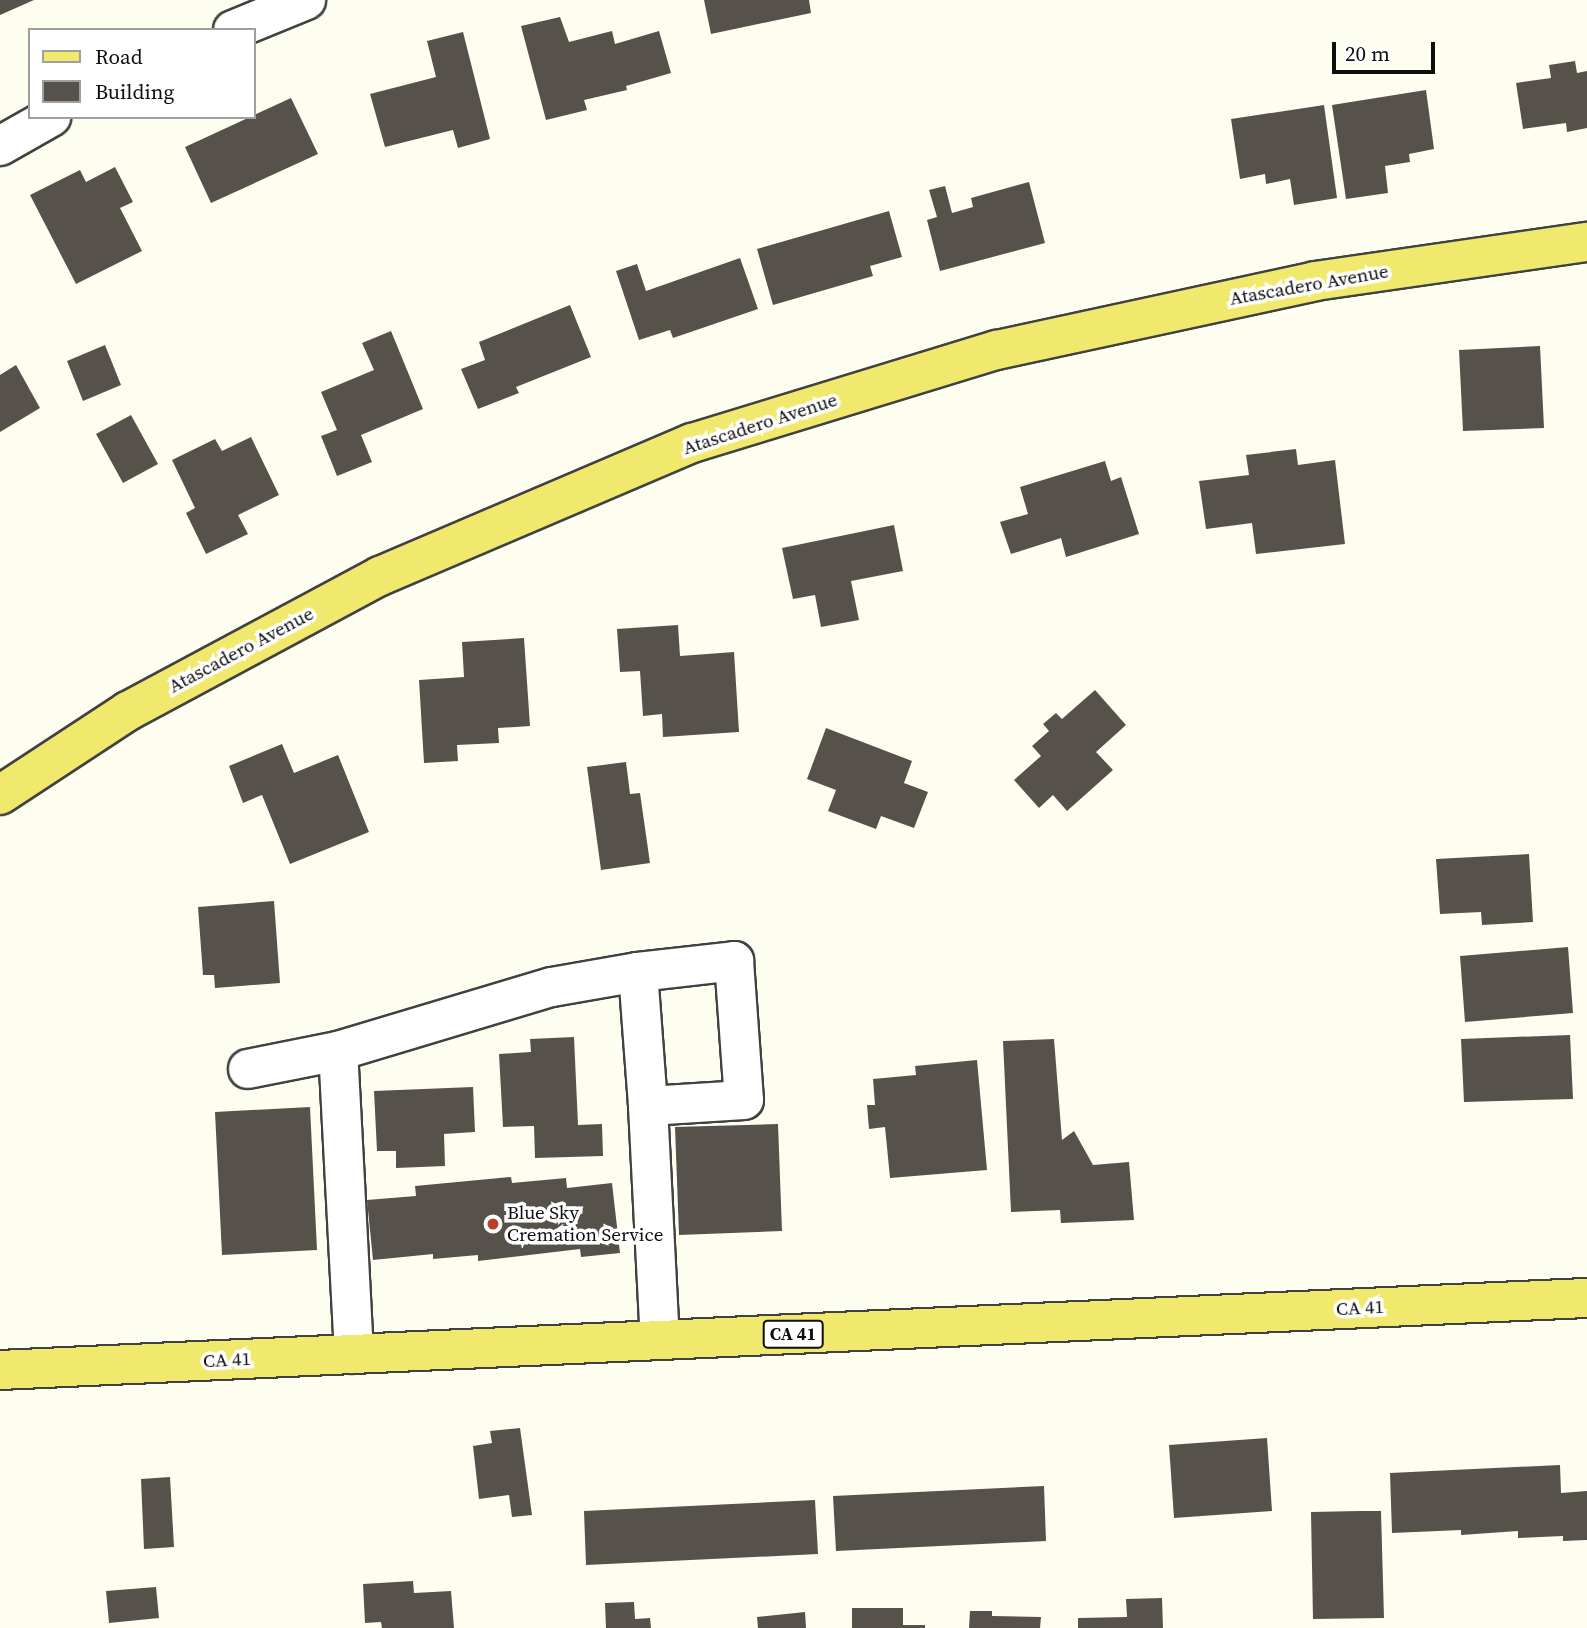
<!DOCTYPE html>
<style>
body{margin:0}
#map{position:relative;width:1587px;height:1628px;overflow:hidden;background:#fefef0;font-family:"Source Serif 4",serif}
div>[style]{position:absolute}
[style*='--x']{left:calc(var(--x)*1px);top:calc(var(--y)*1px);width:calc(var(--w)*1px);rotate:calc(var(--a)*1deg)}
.building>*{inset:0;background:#56524b}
.roads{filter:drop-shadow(2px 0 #414141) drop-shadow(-2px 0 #414141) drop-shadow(0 2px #414141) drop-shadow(0 -2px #414141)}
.minor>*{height:38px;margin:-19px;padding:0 19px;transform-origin:19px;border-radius:19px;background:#fff}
.major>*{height:38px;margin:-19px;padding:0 19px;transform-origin:19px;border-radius:19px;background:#f0e96e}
.dots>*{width:19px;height:19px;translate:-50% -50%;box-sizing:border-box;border:4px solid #fff;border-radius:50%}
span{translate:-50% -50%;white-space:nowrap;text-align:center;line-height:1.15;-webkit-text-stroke:7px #fff;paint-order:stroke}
.shield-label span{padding:2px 5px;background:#fff;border:2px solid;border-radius:5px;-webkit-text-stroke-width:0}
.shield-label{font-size:18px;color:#0e0e0e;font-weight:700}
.street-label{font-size:19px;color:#0e0e0e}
.poi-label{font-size:19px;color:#0e0e0e}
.left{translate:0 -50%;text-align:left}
.legend{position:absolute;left:28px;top:28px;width:228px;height:91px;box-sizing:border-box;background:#fff;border:2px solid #9f9f9f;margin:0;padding:9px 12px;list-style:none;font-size:21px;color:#0e0e0e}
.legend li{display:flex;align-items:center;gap:14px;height:35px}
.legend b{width:35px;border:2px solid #9f9f9f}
.scale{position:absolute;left:1332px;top:42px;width:103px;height:32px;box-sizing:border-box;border:4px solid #0e0e0e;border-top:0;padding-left:9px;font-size:21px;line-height:24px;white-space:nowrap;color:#0e0e0e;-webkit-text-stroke:5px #fff;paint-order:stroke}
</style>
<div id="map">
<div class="building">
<div style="clip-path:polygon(0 0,34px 0,0 15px)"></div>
<div style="clip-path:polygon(704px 0,809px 0,811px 13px,711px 34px)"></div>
<div style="clip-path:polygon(560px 17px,569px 42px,612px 31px,615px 44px,659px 31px,671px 73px,626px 86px,627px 90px,584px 100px,587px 110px,546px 120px,521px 26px)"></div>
<div style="clip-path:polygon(463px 32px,490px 139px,458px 148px,453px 130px,385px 147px,370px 94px,436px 77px,427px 41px)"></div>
<div style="clip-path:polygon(1575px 61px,1577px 73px,1587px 71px,1587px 128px,1567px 132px,1566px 123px,1523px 129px,1516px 83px,1551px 78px,1549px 65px)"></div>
<div style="clip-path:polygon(1426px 90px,1434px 149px,1409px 154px,1410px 162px,1385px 166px,1388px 193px,1346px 199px,1332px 105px)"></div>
<div style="clip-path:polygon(291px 98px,318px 154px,211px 203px,185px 147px)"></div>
<div style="clip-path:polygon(1324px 105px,1337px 198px,1294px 205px,1290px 179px,1266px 184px,1265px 174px,1240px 179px,1231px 119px)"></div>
<div style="clip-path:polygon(115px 167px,133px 202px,120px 208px,142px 251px,76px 284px,30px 195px,80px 170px,86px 182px)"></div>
<div style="clip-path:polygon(1029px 182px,1045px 243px,940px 271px,927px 220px,937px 217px,929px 190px,945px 186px,952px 213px,973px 207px,971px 198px)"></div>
<div style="clip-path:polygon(889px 211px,902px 257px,870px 266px,873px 276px,773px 305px,757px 249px)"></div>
<div style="clip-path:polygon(740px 258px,758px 309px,673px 338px,670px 330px,639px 340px,616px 271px,637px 264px,646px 291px)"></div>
<div style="clip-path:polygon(570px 305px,591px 357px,516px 387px,519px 393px,478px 409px,461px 369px,485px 360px,479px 342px)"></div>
<div style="clip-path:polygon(391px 331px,423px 409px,361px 435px,372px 462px,337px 476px,321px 436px,337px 430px,321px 392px,374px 370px,362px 343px)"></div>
<div style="clip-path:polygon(105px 345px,121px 385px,83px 401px,67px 361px)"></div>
<div style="clip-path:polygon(1540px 346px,1544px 428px,1463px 431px,1459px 350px)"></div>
<div style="clip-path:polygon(16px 365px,40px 408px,0 432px,0 375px)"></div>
<div style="clip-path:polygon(131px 415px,158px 464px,123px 483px,96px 434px)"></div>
<div style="clip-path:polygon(251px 437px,279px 495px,238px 515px,248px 534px,206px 554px,186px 513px,195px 508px,172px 460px,215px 439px,222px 451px)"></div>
<div style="clip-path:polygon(1296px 449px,1298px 465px,1335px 460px,1345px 544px,1256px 554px,1252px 523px,1206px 529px,1199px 481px,1249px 475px,1246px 455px)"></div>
<div style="clip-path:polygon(1105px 461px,1111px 481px,1121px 477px,1139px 534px,1066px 557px,1061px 538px,1011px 554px,1000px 522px,1028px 514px,1020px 487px)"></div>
<div style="clip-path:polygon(894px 525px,903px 571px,851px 581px,859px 620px,821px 627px,815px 595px,793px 599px,782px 548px)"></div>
<div style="clip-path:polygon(678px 625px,680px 656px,734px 652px,739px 732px,663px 737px,662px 714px,643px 716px,640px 671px,620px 672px,617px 629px)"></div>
<div style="clip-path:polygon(524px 638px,530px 726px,498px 728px,499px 743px,457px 745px,458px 761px,424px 763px,419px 680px,464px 677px,462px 642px)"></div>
<div style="clip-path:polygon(1095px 690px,1126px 725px,1096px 752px,1113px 770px,1067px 811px,1053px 795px,1039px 808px,1014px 780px,1041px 756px,1032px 746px,1049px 731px,1043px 724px,1056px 713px,1062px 719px)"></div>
<div style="clip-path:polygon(826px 728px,912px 761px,904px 783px,928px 792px,914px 828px,881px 816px,876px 829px,828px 811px,836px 790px,807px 779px)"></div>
<div style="clip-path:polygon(282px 744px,294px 773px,338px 755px,369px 832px,290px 864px,262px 795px,243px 803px,229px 766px)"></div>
<div style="clip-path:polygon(626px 762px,630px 794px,640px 793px,650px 863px,601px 870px,587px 767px)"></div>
<div style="clip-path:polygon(1529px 854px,1533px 922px,1482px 925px,1481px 912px,1440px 914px,1436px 859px)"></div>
<div style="clip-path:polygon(274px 901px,280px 983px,215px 988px,214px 975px,203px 975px,198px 907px)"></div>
<div style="clip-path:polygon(1568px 947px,1573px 1013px,1465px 1022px,1460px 956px)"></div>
<div style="clip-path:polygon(1570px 1035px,1573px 1099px,1464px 1102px,1461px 1039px)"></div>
<div style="clip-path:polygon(574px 1037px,578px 1125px,602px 1124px,603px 1156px,535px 1158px,534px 1126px,503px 1127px,499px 1054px,531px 1052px,530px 1039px)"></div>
<div style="clip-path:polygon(1054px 1039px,1062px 1140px,1074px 1131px,1093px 1165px,1129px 1162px,1134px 1220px,1061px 1223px,1060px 1210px,1011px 1212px,1003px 1041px)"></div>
<div style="clip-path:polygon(977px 1060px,987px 1170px,890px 1178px,885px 1127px,869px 1129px,867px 1105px,875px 1105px,873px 1079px,916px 1075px,915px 1066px)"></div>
<div style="clip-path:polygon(473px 1087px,475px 1132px,444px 1134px,445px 1166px,396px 1168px,396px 1151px,377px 1151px,374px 1091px)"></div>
<div style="clip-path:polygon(310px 1107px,317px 1250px,222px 1255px,215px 1112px)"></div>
<div style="clip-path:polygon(778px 1124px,782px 1231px,679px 1235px,675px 1127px)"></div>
<div style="clip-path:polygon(511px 1177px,512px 1183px,566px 1178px,567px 1188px,612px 1183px,620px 1253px,581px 1257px,580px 1249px,478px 1261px,478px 1255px,433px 1259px,433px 1254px,373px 1260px,367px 1200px,416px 1196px,415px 1186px)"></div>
<div style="clip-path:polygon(520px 1428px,532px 1515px,512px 1517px,509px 1495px,479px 1499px,473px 1446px,492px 1443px,490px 1431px)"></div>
<div style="clip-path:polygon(1267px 1438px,1272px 1511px,1174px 1518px,1169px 1445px)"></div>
<div style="clip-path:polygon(1560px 1465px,1561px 1493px,1587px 1491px,1587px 1540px,1563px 1541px,1563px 1536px,1518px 1538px,1518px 1531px,1461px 1535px,1461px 1530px,1392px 1533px,1390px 1473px)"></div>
<div style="clip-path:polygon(170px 1477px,174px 1547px,144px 1549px,141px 1479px)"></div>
<div style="clip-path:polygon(1044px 1486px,1046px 1541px,836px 1551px,833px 1496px)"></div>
<div style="clip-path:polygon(815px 1500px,818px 1554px,586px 1565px,584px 1511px)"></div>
<div style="clip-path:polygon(1360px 1511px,1381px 1511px,1384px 1618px,1313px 1619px,1311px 1512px)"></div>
<div style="clip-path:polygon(413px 1581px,414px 1593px,451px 1591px,454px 1628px,382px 1628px,381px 1622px,365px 1623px,363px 1584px)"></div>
<div style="clip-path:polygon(156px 1587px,159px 1618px,109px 1623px,106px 1591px)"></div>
<div style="clip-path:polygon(1162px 1598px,1163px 1628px,1078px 1628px,1078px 1618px,1127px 1617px,1126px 1599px)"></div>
<div style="clip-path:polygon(634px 1602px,635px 1619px,650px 1618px,651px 1628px,606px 1628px,605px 1603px)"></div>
<div style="clip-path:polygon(852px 1608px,903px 1608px,903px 1625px,925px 1625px,925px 1628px,852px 1628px)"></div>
<div style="clip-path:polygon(970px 1611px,992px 1611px,992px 1616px,1041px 1617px,1040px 1628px,969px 1628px)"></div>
<div style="clip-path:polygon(805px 1612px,806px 1628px,758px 1628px,757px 1617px)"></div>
</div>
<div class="roads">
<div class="minor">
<div style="--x:233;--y:30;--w:79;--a:-22.3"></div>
<div style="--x:0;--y:146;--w:59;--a:-29.6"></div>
<div style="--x:638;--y:972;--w:134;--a:85.7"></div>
<div style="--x:248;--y:1069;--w:92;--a:-11.3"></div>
<div style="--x:354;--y:1354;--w:303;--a:-93"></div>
<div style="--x:338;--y:1051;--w:223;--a:-16.7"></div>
<div style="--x:552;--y:987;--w:87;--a:-9.9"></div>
<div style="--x:638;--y:972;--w:97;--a:-6.5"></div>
<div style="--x:734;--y:961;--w:139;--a:85.9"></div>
<div style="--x:744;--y:1100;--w:96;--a:176.4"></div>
<div style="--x:648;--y:1106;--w:234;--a:87.1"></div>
</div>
<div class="major">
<div style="--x:0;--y:795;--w:153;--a:-33.3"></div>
<div style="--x:128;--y:711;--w:286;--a:-28.2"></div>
<div style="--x:380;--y:576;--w:339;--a:-23.1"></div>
<div style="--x:692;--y:443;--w:319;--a:-17"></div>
<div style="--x:997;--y:350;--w:325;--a:-12.2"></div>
<div style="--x:1315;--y:281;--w:275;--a:-8.2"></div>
<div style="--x:0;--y:1370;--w:1589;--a:-2.6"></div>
</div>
</div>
<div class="dots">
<div style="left:493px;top:1224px;background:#b6422e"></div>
</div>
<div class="shield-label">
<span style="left:793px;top:1334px">CA 41</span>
</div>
<div class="street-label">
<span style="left:1309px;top:285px;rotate:-10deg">Atascadero Avenue</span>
<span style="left:760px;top:424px;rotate:-18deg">Atascadero Avenue</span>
<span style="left:241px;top:650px;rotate:-28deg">Atascadero Avenue</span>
<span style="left:1360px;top:1308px;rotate:-3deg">CA 41</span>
<span style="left:227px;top:1360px;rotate:-3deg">CA 41</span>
</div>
<div class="poi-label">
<span class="left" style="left:507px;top:1224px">Blue Sky<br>Cremation Service</span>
</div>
<ul class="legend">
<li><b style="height:9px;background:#f0e96e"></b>Road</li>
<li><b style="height:19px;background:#56524b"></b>Building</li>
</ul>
<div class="scale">20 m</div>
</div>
